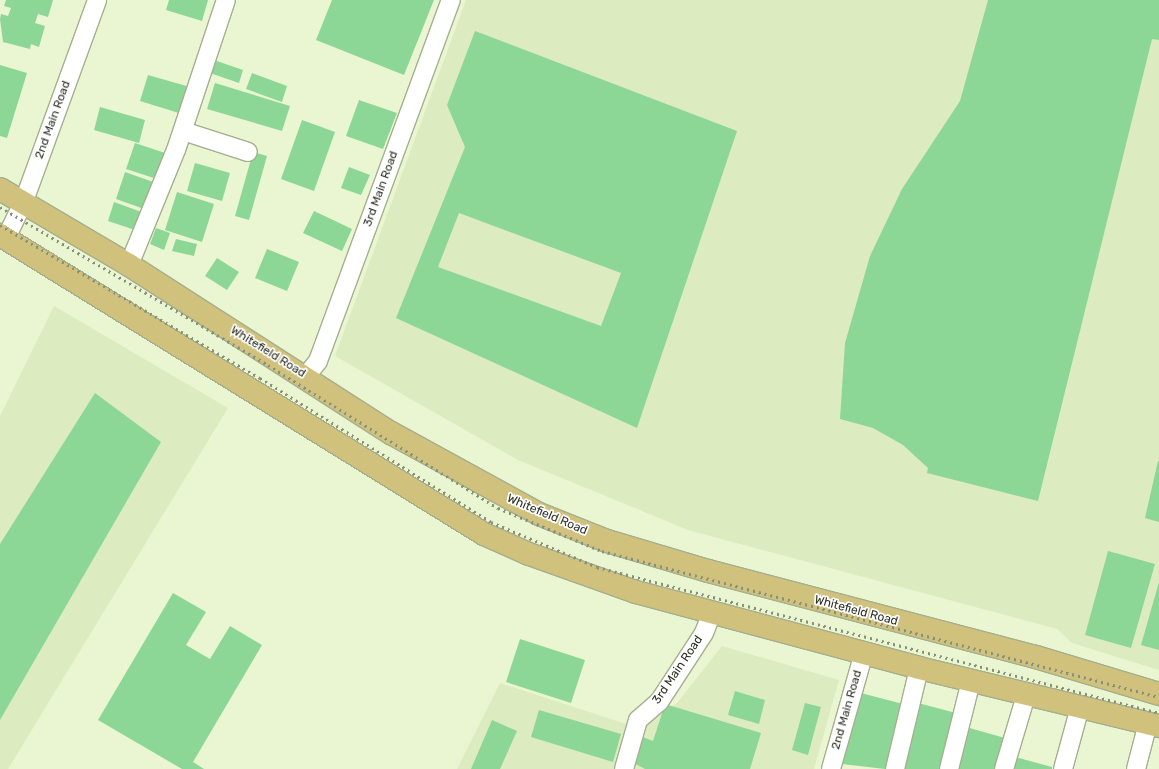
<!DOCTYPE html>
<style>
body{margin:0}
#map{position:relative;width:1159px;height:769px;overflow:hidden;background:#eaf6d1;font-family:Rubik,sans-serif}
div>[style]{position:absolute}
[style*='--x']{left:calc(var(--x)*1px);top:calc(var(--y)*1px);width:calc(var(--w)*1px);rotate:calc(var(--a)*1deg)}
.built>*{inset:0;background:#ddebc0}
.building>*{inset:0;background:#8cd796}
.roads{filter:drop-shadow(1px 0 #a5af8d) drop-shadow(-1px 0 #a5af8d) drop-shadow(0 1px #a5af8d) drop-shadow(0 -1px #a5af8d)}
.minor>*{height:18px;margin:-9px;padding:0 9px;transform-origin:9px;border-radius:9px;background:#fff}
.primary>*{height:22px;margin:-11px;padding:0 11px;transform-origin:11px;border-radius:11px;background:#d0c17c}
.rail>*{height:3px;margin-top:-1.5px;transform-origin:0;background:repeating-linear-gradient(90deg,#889077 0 2px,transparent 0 6px)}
span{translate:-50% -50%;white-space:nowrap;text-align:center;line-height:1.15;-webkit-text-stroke:3.5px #fff;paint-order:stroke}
.street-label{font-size:12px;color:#2e3225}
</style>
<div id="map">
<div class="built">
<div style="clip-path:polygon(466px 0,1159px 0,1159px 670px,1072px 643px,1057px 629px,688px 530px,518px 460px,335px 356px)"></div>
<div style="clip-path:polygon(54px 306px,228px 408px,8px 769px,0 769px,0 416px)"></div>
<div style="clip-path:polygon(722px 646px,839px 680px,814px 769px,629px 769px,642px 726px,677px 703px)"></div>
<div style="clip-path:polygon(500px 683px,629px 725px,615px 769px,457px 769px)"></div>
</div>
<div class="building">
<div style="clip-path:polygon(6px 0,53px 0,48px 17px,38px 14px,35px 23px,45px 26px,39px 47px,31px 44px,30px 49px,3px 42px,0 19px,1px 14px,8px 16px,11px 8px,4px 6px)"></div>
<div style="clip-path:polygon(169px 0,208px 0,202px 21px,166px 10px)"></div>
<div style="clip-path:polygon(332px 0,434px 0,404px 75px,316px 40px)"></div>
<div style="clip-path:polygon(988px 0,1159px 0,1159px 40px,1152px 39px,1038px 501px,927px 473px,928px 468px,903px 445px,873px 428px,840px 419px,845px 343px,870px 256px,902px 189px,960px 101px)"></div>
<div style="clip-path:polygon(evenodd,475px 31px,737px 131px,637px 428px,396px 318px,465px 147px,447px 105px,475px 31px,459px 213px,621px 273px,601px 326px,438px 267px,459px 213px)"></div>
<div style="clip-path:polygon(211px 59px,243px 70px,239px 83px,207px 72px)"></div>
<div style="clip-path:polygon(0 65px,27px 73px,7px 138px,0 136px)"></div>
<div style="clip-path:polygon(252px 73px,287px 86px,282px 102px,246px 89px)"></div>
<div style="clip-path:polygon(148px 75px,190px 87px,182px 114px,140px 101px)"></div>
<div style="clip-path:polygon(215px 83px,290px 106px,282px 131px,207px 109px)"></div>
<div style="clip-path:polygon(359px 100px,397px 113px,383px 149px,346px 136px)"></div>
<div style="clip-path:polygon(100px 107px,145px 120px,139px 143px,94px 130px)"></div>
<div style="clip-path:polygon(302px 120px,335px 132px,314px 191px,281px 179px)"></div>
<div style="clip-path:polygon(135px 143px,168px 154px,160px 180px,126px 169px)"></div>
<div style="clip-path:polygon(253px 152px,267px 156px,249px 220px,235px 216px)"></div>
<div style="clip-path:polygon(195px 163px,230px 173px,222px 201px,187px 191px)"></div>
<div style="clip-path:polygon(349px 167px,370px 175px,361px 195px,341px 188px)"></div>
<div style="clip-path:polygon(125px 172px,156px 183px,147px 210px,116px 199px)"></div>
<div style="clip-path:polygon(177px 192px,214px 204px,202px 242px,165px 230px)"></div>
<div style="clip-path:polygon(114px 202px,147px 214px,141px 232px,108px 221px)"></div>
<div style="clip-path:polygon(314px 211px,352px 229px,342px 251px,303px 233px)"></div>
<div style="clip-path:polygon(156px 228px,170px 233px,164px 250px,150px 244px)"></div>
<div style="clip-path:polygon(176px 239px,197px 244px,194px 256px,172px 251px)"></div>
<div style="clip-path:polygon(267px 249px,299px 262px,287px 291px,255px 278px)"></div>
<div style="clip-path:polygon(217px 258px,239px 272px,227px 290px,205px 276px)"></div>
<div style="clip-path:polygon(95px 393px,161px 442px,0 720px,0 544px)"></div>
<div style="clip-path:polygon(1158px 461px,1159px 461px,1159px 522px,1145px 518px)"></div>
<div style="clip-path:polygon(1108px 551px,1155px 564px,1131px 648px,1085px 635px)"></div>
<div style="clip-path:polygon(1159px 582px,1159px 650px,1141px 645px)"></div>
<div style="clip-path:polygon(173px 593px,206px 612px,186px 645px,210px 659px,230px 626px,262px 645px,193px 762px,204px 769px,182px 769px,98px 720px)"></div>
<div style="clip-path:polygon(520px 639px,585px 660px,571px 703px,506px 682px)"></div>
<div style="clip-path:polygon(735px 691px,765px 700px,759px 724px,728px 715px)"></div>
<div style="clip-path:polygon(861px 693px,903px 704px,885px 769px,842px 764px)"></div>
<div style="clip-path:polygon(805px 703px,821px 707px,808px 755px,792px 750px)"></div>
<div style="clip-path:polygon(918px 703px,956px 713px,940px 769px,900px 769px)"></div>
<div style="clip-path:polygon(665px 704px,761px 733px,750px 769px,645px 769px,632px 762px,640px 736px,653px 741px)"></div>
<div style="clip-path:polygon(539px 710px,621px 734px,613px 762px,531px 737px)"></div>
<div style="clip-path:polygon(492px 720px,517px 731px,500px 769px,471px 769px)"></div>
<div style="clip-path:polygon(966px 727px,1005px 738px,996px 769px,954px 769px)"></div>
<div style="clip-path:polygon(1015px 757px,1052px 767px,1052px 769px,1012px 769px)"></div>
</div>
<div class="roads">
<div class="minor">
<div style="--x:183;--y:131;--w:68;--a:17.9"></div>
<div style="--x:6;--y:238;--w:41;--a:-64.1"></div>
<div style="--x:24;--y:201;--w:214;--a:-70"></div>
<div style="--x:129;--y:265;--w:124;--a:-67.8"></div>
<div style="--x:176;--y:150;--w:158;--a:-71.6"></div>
<div style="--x:306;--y:376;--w:19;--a:-51"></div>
<div style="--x:318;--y:361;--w:385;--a:-69.8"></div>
<div style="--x:624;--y:769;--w:51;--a:-74.1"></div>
<div style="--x:638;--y:720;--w:28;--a:-41"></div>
<div style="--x:659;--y:702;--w:82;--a:-56.9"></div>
<div style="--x:704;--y:633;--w:22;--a:-69"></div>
<div style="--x:831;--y:769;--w:122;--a:-74.2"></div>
<div style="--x:895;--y:769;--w:104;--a:-76.6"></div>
<div style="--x:949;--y:769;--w:91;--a:-76"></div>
<div style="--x:1004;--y:769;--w:77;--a:-73.4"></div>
<div style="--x:1063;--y:769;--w:64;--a:-74.7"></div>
<div style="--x:1136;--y:769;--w:48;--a:-75.4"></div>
</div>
<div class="primary">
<div style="--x:0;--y:189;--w:150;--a:30.5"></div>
<div style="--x:129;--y:265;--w:311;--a:32.7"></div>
<div style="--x:391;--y:433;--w:169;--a:28.7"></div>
<div style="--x:539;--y:514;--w:73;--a:21.7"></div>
<div style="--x:607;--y:541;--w:105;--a:16.5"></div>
<div style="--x:708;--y:571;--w:339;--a:14.7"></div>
<div style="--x:1036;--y:657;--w:128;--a:16.7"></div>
<div style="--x:0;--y:235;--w:569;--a:31.71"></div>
<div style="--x:484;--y:534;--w:49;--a:24"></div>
<div style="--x:529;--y:554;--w:114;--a:19.6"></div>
<div style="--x:636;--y:592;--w:293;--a:15"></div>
<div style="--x:919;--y:668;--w:247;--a:13.6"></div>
</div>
</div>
<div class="rail">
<div style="--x:0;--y:207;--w:311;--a:30.5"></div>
<div style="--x:268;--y:365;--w:271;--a:31.9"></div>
<div style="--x:498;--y:508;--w:113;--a:22.5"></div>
<div style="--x:602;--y:551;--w:576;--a:14.69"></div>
<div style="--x:0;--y:225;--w:302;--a:30.5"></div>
<div style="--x:260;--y:378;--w:272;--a:31.9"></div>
<div style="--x:491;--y:522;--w:115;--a:23"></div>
<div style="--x:597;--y:567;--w:581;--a:14.56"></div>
</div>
<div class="street-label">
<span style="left:53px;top:120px;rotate:-70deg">2nd Main Road</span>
<span style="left:381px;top:189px;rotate:-70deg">3rd Main Road</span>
<span style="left:268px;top:352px;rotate:32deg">Whitefield Road</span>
<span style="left:547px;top:515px;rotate:23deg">Whitefield Road</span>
<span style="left:856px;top:611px;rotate:15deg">Whitefield Road</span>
<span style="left:678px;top:670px;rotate:-56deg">3rd Main Road</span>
<span style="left:847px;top:710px;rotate:-74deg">2nd Main Road</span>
</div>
</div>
